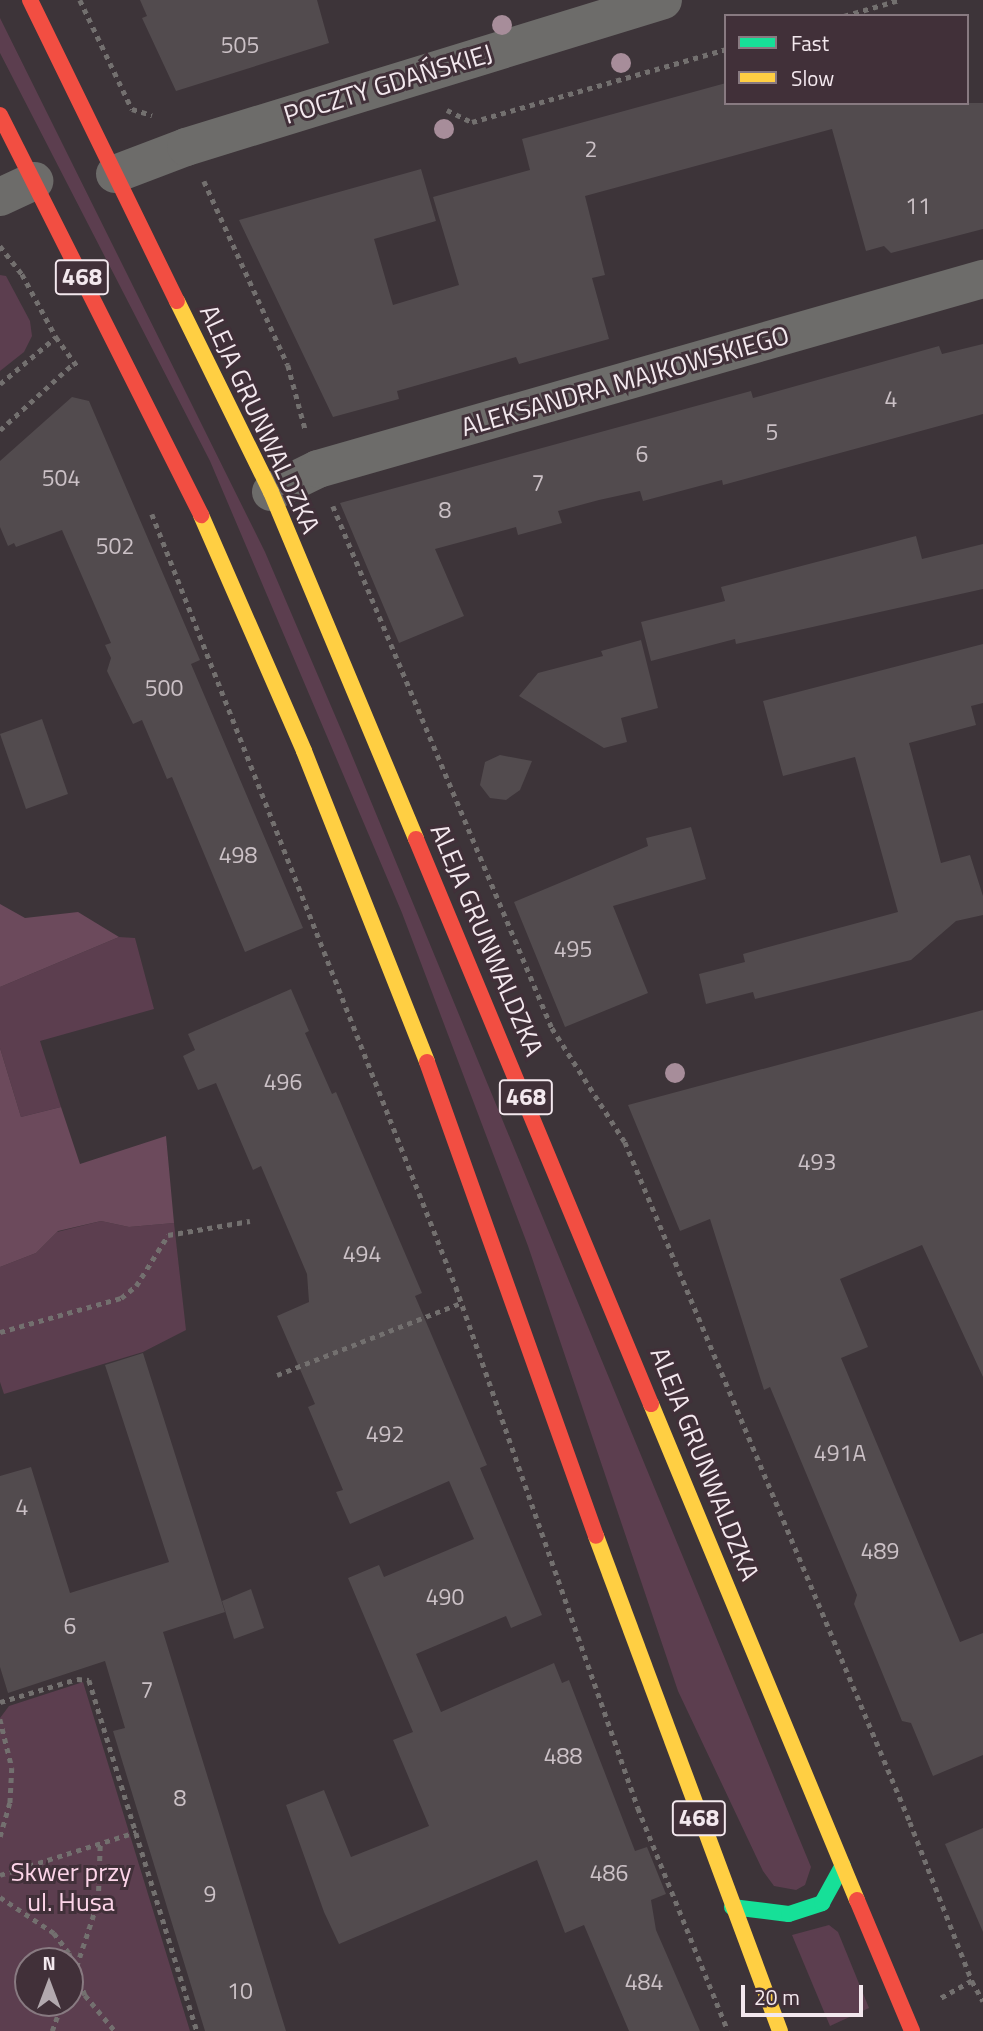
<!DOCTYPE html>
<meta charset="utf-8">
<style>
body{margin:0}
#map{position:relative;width:983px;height:2031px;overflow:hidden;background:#3d3439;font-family:"Titillium Web",sans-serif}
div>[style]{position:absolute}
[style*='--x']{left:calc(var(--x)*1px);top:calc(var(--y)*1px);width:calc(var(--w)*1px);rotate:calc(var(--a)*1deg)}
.green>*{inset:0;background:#5c3e4f}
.forest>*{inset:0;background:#6c4a5c}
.building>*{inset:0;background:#524b4e}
.path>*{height:4.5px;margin-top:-2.25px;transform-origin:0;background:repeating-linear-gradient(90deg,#73706f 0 5px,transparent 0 10px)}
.street>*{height:38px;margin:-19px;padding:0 19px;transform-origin:19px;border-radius:19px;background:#6d6c6a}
.fast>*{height:16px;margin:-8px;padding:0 8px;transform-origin:8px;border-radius:8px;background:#16e098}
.slow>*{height:16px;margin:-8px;padding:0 8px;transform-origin:8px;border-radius:8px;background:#ffcf43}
.jam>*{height:16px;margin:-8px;padding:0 8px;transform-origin:8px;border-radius:8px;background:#f24e42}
.trees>*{width:20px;height:20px;margin:-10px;border-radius:50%;background:#a78d9a}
span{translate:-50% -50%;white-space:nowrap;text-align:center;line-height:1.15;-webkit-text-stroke:6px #413039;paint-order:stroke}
.number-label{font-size:23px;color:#cbc1c6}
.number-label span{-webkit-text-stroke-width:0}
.shield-label span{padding:2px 5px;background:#413039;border:2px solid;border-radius:5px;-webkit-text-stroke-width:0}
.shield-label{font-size:24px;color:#f3e8ee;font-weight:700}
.street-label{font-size:26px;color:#f3e8ee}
.park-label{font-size:26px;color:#fdd5e9}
.legend{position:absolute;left:724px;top:14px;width:245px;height:91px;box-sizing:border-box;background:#413039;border:2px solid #887a81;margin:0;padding:9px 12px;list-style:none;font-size:21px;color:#f3e8ee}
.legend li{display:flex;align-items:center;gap:14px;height:35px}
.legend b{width:35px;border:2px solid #887a81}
.north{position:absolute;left:14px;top:1947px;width:70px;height:70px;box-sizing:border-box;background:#413039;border:2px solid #887a81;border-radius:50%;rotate:0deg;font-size:19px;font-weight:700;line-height:28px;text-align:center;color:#f3e8ee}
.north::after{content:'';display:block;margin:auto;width:24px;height:32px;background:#b3a9af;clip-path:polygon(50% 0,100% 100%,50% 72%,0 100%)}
.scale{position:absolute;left:741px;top:1985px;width:122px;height:32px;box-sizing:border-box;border:4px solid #f3e8ee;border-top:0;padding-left:9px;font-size:21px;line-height:24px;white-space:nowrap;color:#f3e8ee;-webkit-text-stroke:5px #413039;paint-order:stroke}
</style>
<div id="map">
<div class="green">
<div style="clip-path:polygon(0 18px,265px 552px,346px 741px,811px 1867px,805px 1885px,796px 1890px,774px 1886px,763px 1871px,678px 1691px,528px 1246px,402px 913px,210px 461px,0 53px)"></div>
<div style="clip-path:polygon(0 275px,6px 276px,30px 321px,32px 336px,24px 352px,0 371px)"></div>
<div style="clip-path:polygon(119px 937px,135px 938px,154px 1009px,40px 1041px,61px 1107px,21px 1117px,0 1048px,0 987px)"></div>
<div style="clip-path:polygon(101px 1221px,129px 1227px,174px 1223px,186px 1330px,143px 1352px,4px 1394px,0 1382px,0 1267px,36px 1253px,57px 1232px)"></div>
<div style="clip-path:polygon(evenodd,83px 1682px,190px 2031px,0 2031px,0 1718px,9px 1706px,83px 1682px,28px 1961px,70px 1961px,70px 2003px,28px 2003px,28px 1961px)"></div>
<div style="clip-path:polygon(829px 1925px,838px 1932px,869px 2008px,830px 2026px,792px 1935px)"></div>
</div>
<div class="forest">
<div style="clip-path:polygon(0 904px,25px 918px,78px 912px,119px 937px,0 987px)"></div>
<div style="clip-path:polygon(0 1048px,21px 1117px,61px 1107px,80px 1164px,166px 1136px,174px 1223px,129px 1227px,101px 1221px,58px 1231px,36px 1253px,0 1267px)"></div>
</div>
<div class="building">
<div style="clip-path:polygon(140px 0,317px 0,329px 43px,176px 91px,142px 18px,147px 16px)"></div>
<div style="clip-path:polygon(726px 83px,726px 103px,983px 103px,983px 229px,891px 253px,884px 246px,866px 251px,832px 129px,585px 196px,605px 275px,592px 278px,609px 339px,519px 364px,516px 357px,397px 391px,399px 399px,333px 417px,239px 220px,421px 169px,436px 221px,374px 239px,393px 305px,459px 285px,433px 197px,530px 170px,522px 139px)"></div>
<div style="clip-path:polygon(983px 344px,983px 414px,723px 485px,722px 480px,643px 501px,640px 491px,599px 500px,558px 511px,562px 523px,518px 535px,516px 527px,435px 549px,464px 616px,399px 643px,340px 503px,751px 391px,753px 398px,939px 346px,942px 354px)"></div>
<div style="clip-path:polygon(72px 397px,89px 401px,200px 660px,191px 664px,303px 928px,245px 952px,172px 777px,167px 779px,142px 720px,133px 724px,107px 671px,111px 658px,105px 645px,111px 643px,62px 530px,16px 547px,14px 543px,8px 546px,0 527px,0 461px)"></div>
<div style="clip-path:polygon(916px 536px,922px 559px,983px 544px,983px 589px,736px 644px,735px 639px,651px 661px,641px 622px,725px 601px,721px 587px)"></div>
<div style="clip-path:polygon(641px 640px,658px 708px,621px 718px,627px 742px,604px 748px,519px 696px,538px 673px,603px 656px,601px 651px)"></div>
<div style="clip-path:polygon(983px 644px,983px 703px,971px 706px,976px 725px,909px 743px,941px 863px,970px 855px,983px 896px,983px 915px,956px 921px,911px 960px,755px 999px,753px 992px,706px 1004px,699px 974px,745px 962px,743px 954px,898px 912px,855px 757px,783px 776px,763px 701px)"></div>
<div style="clip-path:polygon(42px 719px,68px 794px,26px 809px,0 734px)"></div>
<div style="clip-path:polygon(500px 755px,532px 761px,520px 790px,506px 800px,490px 798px,480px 785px,485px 762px)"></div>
<div style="clip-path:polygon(691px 827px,706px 879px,613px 906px,648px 993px,565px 1027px,514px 902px,648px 846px,646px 838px)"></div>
<div style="clip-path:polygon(291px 989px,309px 1031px,305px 1033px,332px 1094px,336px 1092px,422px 1293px,415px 1296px,487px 1465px,480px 1468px,542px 1615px,511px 1628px,506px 1616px,416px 1654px,441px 1712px,554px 1663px,562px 1683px,569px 1680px,635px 1851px,647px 1847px,666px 1894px,651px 1900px,656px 1930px,700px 2031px,629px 2031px,584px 1925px,565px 1933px,537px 1860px,339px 1944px,324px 1912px,286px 1805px,324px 1790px,351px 1857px,429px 1826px,393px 1740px,413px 1732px,348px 1578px,379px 1565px,384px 1577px,474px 1539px,449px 1481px,350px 1524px,336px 1492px,343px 1490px,308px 1407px,315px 1404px,277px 1316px,309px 1302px,307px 1274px,261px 1166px,253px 1170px,216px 1083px,198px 1090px,183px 1056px,195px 1050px,188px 1034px)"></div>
<div style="clip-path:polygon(983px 1010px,983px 1377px,922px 1245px,840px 1279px,868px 1347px,841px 1358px,960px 1642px,983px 1633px,983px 1755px,933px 1776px,911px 1723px,902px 1721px,854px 1604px,857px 1595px,770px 1387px,764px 1390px,710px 1219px,680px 1231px,628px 1105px)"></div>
<div style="clip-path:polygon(143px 1353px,225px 1612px,163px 1632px,286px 2031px,205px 2031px,113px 1731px,125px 1728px,105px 1661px,8px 1693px,0 1667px,0 1476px,31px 1467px,70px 1593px,169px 1562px,105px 1365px)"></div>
<div style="clip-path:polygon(251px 1589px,264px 1628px,234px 1639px,222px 1601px)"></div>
<div style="clip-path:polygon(983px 1828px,983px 1932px,945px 1844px)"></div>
</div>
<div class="path">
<div style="--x:80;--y:0;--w:121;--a:64.5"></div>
<div style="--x:132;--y:109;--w:21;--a:17"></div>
<div style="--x:844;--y:16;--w:57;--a:-16.2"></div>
<div style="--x:447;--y:110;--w:28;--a:26"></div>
<div style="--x:472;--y:122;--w:264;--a:-16"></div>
<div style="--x:204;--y:181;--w:202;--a:65.5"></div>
<div style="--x:288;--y:365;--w:69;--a:75"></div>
<div style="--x:0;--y:246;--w:36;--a:52"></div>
<div style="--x:22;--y:274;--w:72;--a:61.6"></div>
<div style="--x:56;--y:337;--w:39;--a:54"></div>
<div style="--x:0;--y:384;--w:73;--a:-40"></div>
<div style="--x:0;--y:430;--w:100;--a:-42.2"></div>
<div style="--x:333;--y:506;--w:566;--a:67.24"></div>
<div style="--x:552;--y:1028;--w:135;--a:57.4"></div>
<div style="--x:625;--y:1142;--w:737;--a:67.26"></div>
<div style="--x:910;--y:1822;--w:171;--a:68.7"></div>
<div style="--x:972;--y:1981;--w:37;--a:151"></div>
<div style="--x:152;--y:514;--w:831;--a:68.53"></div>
<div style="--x:456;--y:1287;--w:552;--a:70.74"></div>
<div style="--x:638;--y:1808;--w:240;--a:68"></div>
<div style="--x:0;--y:1332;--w:126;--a:-15.7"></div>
<div style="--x:121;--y:1298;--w:19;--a:-39"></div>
<div style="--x:136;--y:1286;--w:60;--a:-57.9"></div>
<div style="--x:168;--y:1235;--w:83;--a:-9.7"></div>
<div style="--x:277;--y:1375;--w:198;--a:-21.4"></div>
<div style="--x:0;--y:1702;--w:80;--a:-16.6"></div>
<div style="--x:77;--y:1679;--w:12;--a:5"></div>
<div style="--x:89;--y:1680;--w:367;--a:72.9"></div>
<div style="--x:0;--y:1719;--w:50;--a:76.2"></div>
<div style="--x:12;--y:1768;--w:35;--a:93"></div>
<div style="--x:10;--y:1803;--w:36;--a:106"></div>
<div style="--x:0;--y:1875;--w:143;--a:-17.5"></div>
<div style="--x:0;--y:1897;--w:65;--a:33.7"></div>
<div style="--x:54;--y:1933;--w:25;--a:53"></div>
<div style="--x:69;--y:1953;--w:45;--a:69.1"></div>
<div style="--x:85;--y:1995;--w:47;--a:50.2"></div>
<div style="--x:972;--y:1981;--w:23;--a:61"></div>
<div style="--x:70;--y:1986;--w:89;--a:-71.8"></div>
<div style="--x:98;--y:1901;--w:58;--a:-88"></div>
<div style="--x:52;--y:2031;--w:30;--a:-70"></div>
</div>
<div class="street">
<div style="--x:115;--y:174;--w:76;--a:-20.8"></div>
<div style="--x:186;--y:147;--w:499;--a:-17.1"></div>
<div style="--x:0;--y:197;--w:38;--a:-25"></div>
<div style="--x:271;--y:492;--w:52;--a:-26.1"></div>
<div style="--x:318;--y:469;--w:692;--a:-15.95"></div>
</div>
<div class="fast">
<div style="--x:732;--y:1907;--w:57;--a:7"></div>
<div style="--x:789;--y:1914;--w:35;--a:-18"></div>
<div style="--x:822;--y:1903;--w:43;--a:-61.1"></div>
</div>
<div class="slow">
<div style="--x:177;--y:301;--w:213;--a:63.8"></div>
<div style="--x:271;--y:492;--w:376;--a:67.3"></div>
<div style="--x:201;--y:515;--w:257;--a:66.4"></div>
<div style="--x:304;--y:751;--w:334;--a:68.4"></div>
<div style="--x:651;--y:1404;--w:537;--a:67.45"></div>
<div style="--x:596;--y:1536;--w:528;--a:69.61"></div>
</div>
<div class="jam">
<div style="--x:30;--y:0;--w:335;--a:64"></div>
<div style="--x:0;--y:115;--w:448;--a:63.3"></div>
<div style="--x:416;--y:839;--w:612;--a:67.42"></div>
<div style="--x:427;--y:1062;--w:503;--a:70.38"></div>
<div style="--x:857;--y:1900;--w:142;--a:67.2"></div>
</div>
<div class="trees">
<div style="left:502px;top:25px"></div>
<div style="left:621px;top:63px"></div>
<div style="left:444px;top:129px"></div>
<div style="left:675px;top:1073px"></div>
</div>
<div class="number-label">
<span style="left:240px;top:45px">505</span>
<span style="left:591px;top:149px">2</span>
<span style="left:918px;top:206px">11</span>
<span style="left:891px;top:399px">4</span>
<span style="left:772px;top:432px">5</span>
<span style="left:642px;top:454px">6</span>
<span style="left:61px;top:478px">504</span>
<span style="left:538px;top:483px">7</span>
<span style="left:445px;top:510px">8</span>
<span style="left:115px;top:546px">502</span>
<span style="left:164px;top:688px">500</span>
<span style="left:238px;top:855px">498</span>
<span style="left:573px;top:949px">495</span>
<span style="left:283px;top:1082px">496</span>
<span style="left:817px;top:1162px">493</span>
<span style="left:362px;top:1254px">494</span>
<span style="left:385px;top:1434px">492</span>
<span style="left:840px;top:1453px">491A</span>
<span style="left:22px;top:1507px">4</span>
<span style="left:880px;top:1551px">489</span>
<span style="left:445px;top:1597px">490</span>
<span style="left:70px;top:1626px">6</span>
<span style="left:147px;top:1690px">7</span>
<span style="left:563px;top:1756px">488</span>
<span style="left:180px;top:1798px">8</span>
<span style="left:609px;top:1873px">486</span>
<span style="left:210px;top:1894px">9</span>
<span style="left:644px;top:1982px">484</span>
<span style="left:240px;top:1991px">10</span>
</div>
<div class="shield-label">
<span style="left:82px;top:277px">468</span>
<span style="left:526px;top:1097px">468</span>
<span style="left:699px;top:1818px">468</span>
</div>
<div class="street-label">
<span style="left:388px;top:84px;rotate:-17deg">POCZTY GDAŃSKIEJ</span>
<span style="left:625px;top:381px;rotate:-16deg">ALEKSANDRA MAJKOWSKIEGO</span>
<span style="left:260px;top:419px;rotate:65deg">ALEJA GRUNWALDZKA</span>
<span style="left:487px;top:940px;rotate:67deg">ALEJA GRUNWALDZKA</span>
<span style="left:705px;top:1464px;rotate:68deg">ALEJA GRUNWALDZKA</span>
</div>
<div class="park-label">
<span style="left:71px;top:1887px">Skwer przy<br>ul. Husa</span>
</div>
<ul class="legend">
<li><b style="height:9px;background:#16e098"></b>Fast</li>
<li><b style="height:9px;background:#ffcf43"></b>Slow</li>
</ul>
<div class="north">N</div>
<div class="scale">20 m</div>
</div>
